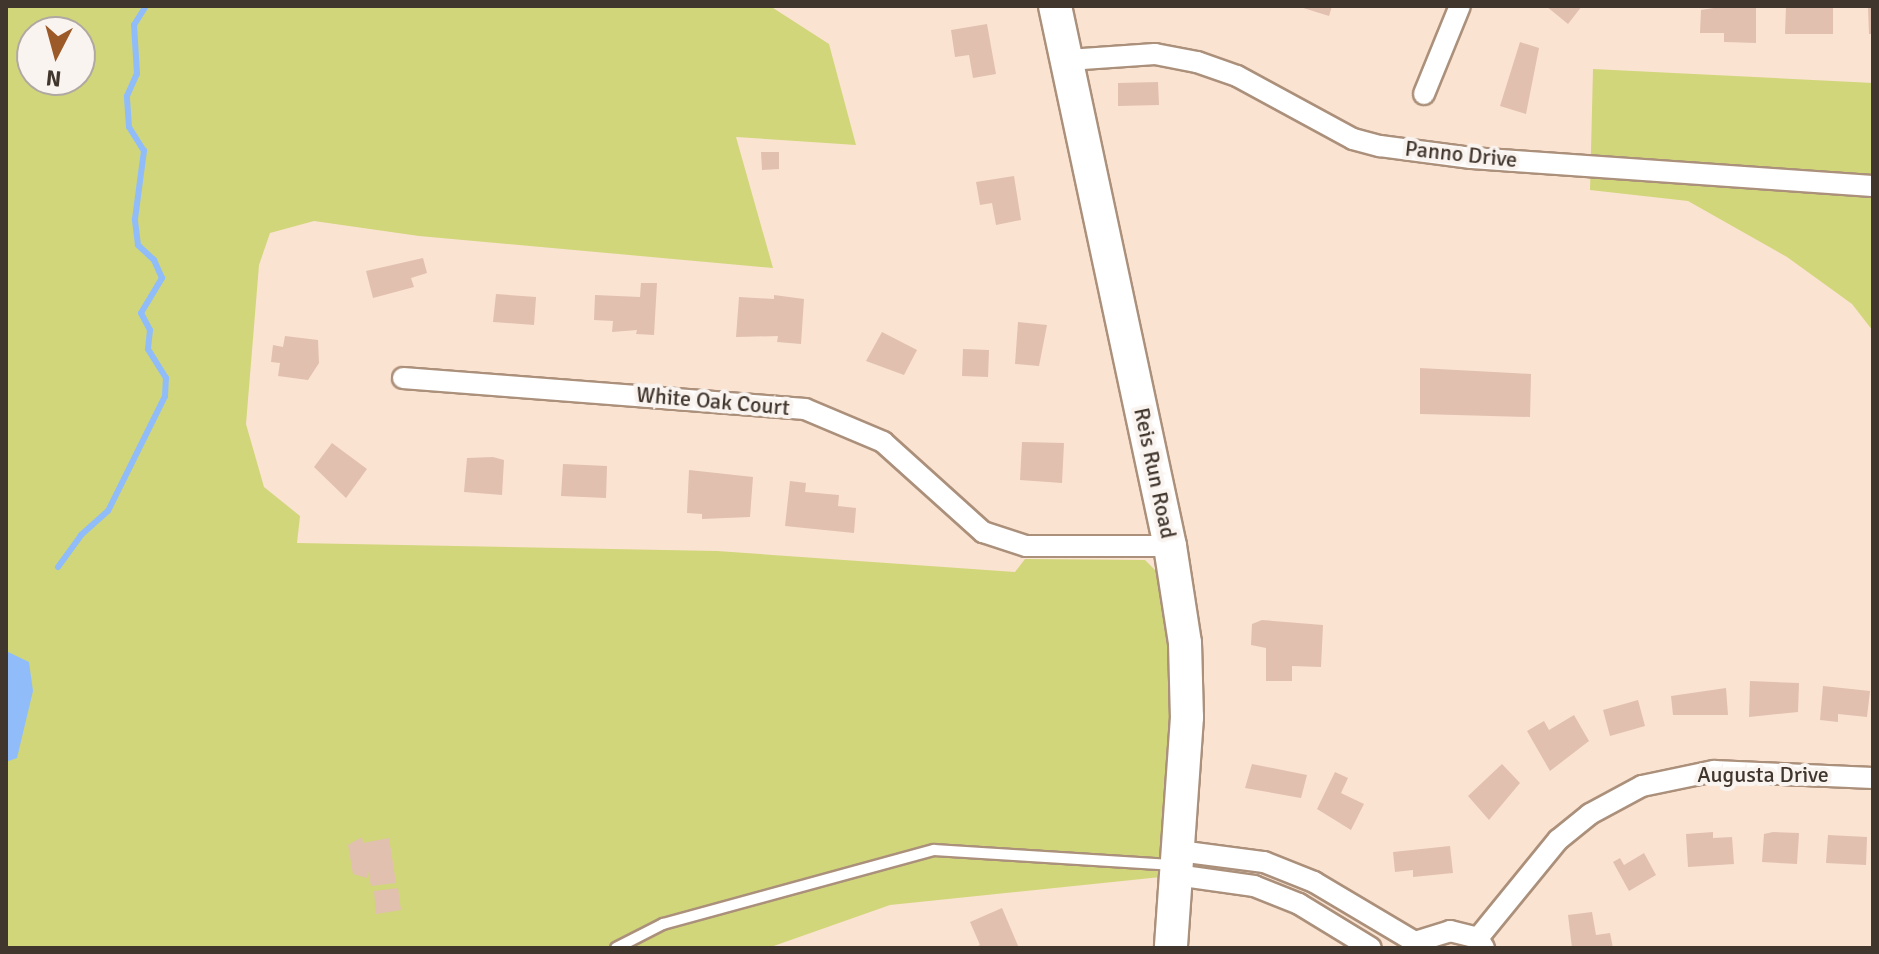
<!DOCTYPE html>
<style>
body{margin:0}
#map{position:relative;width:1879px;height:954px;overflow:hidden;background:#fbe3d1;font-family:Signika,sans-serif}
div>[style]{position:absolute}
[style*='--x']{left:calc(var(--x)*1px);top:calc(var(--y)*1px);width:calc(var(--w)*1px);rotate:calc(var(--a)*1deg)}
.green>*{inset:0;background:#d1d67a}
.water>*{inset:0;background:#90bdf9}
.stream>*{height:6px;margin:-3px;padding:0 3px;transform-origin:3px;border-radius:3px;background:#90bdf9}
.building>*{inset:0;background:#e1c0b0}
.roads{filter:drop-shadow(2px 0 #ab907b) drop-shadow(-2px 0 #ab907b) drop-shadow(0 2px #ab907b) drop-shadow(0 -2px #ab907b)}
.service>*{height:10px;margin:-5px;padding:0 5px;transform-origin:5px;border-radius:5px;background:#fff}
.minor>*{height:20px;margin:-10px;padding:0 10px;transform-origin:10px;border-radius:10px;background:#fff}
.primary>*{height:32px;margin:-16px;padding:0 16px;transform-origin:16px;border-radius:16px;background:#fff}
span{translate:-50% -50%;white-space:nowrap;text-align:center;line-height:1.15;-webkit-text-stroke:8px #faf4f0;paint-order:stroke}
.street-label{font-size:22px;color:#41362d}
.frame{position:absolute;inset:0;border:8px solid #41362d;pointer-events:none}
.north{position:absolute;left:16px;top:16px;width:80px;height:80px;box-sizing:border-box;background:#faf4f0;border:2px solid #b0a8a2;border-radius:50%;rotate:186deg;font-size:22px;font-weight:700;line-height:32px;text-align:center;color:#41362d}
.north::after{content:'';display:block;margin:auto;width:28px;height:36px;background:#9d5a29;clip-path:polygon(50% 0,100% 100%,50% 72%,0 100%)}
</style>
<div id="map">
<div class="green">
<div style="clip-path:polygon(evenodd,6px 6px,770px 6px,829px 44px,856px 145px,736px 137px,773px 268px,419px 236px,314px 221px,270px 233px,259px 265px,246px 424px,264px 487px,300px 516px,297px 543px,717px 551px,1015px 572px,1025px 559px,1145px 560px,1164px 579px,1171px 685px,1161px 877px,890px 905px,768px 948px,6px 948px,6px 6px,32px 32px,80px 32px,80px 80px,32px 80px,32px 32px)"></div>
<div style="clip-path:polygon(1593px 69px,1873px 83px,1873px 331px,1852px 304px,1787px 257px,1688px 201px,1590px 190px)"></div>
</div>
<div class="water">
<div style="clip-path:polygon(6px 651px,29px 662px,33px 691px,17px 758px,6px 762px)"></div>
</div>
<div class="stream">
<div style="--x:58;--y:567;--w:39;--a:-54"></div>
<div style="--x:81;--y:535;--w:36;--a:-42"></div>
<div style="--x:108;--y:511;--w:128;--a:-63.6"></div>
<div style="--x:165;--y:396;--w:18;--a:-87"></div>
<div style="--x:166;--y:378;--w:34;--a:-122"></div>
<div style="--x:148;--y:349;--w:19;--a:-84"></div>
<div style="--x:150;--y:330;--w:19;--a:-118"></div>
<div style="--x:141;--y:313;--w:41;--a:-59"></div>
<div style="--x:162;--y:278;--w:20;--a:-114"></div>
<div style="--x:154;--y:260;--w:22;--a:-137"></div>
<div style="--x:138;--y:245;--w:26;--a:-97"></div>
<div style="--x:135;--y:219;--w:69;--a:-82.5"></div>
<div style="--x:144;--y:151;--w:28;--a:-122"></div>
<div style="--x:129;--y:127;--w:31;--a:-94"></div>
<div style="--x:127;--y:96;--w:24;--a:-66"></div>
<div style="--x:137;--y:74;--w:49;--a:-93.5"></div>
<div style="--x:134;--y:25;--w:22;--a:-58"></div>
</div>
<div class="building">
<div style="clip-path:polygon(1297px 6px,1332px 6px,1329px 16px)"></div>
<div style="clip-path:polygon(1546px 6px,1582px 6px,1568px 24px)"></div>
<div style="clip-path:polygon(1786px 6px,1833px 6px,1833px 34px,1785px 34px)"></div>
<div style="clip-path:polygon(1720px 7px,1756px 7px,1756px 43px,1724px 42px,1724px 33px,1700px 33px,1701px 10px)"></div>
<div style="clip-path:polygon(1868px 7px,1873px 7px,1873px 34px,1869px 34px)"></div>
<div style="clip-path:polygon(987px 24px,996px 74px,973px 78px,969px 55px,955px 57px,951px 30px)"></div>
<div style="clip-path:polygon(1520px 42px,1539px 48px,1526px 114px,1500px 106px)"></div>
<div style="clip-path:polygon(1158px 82px,1159px 105px,1118px 106px,1118px 83px)"></div>
<div style="clip-path:polygon(761px 152px,779px 152px,779px 169px,762px 170px)"></div>
<div style="clip-path:polygon(1014px 176px,1021px 220px,996px 225px,992px 203px,980px 205px,976px 182px)"></div>
<div style="clip-path:polygon(423px 258px,427px 273px,411px 278px,414px 287px,373px 298px,366px 271px)"></div>
<div style="clip-path:polygon(641px 283px,657px 283px,654px 335px,636px 334px,637px 330px,612px 332px,613px 321px,594px 320px,595px 295px,640px 297px)"></div>
<div style="clip-path:polygon(496px 294px,536px 297px,534px 325px,493px 322px)"></div>
<div style="clip-path:polygon(774px 295px,804px 299px,801px 344px,777px 342px,778px 336px,736px 337px,739px 297px,774px 299px)"></div>
<div style="clip-path:polygon(1018px 322px,1047px 325px,1039px 366px,1015px 364px)"></div>
<div style="clip-path:polygon(882px 332px,917px 350px,904px 375px,866px 361px)"></div>
<div style="clip-path:polygon(285px 336px,318px 340px,319px 363px,308px 380px,278px 376px,280px 363px,271px 362px,273px 345px,283px 347px)"></div>
<div style="clip-path:polygon(963px 349px,989px 350px,988px 377px,962px 376px)"></div>
<div style="clip-path:polygon(1420px 368px,1531px 374px,1530px 417px,1420px 414px)"></div>
<div style="clip-path:polygon(1022px 442px,1064px 443px,1062px 483px,1020px 480px)"></div>
<div style="clip-path:polygon(332px 443px,367px 469px,346px 498px,314px 467px)"></div>
<div style="clip-path:polygon(493px 457px,504px 460px,502px 495px,464px 492px,467px 458px)"></div>
<div style="clip-path:polygon(563px 464px,607px 466px,606px 498px,561px 496px)"></div>
<div style="clip-path:polygon(689px 470px,753px 477px,750px 517px,702px 519px,702px 514px,687px 513px)"></div>
<div style="clip-path:polygon(790px 481px,806px 483px,805px 492px,839px 495px,838px 506px,856px 508px,854px 533px,785px 526px)"></div>
<div style="clip-path:polygon(1262px 620px,1323px 625px,1321px 667px,1292px 666px,1292px 681px,1266px 681px,1266px 648px,1251px 645px,1252px 624px)"></div>
<div style="clip-path:polygon(1750px 681px,1799px 683px,1798px 712px,1749px 717px)"></div>
<div style="clip-path:polygon(1823px 686px,1870px 691px,1867px 717px,1838px 714px,1838px 722px,1820px 720px)"></div>
<div style="clip-path:polygon(1726px 688px,1728px 715px,1673px 715px,1671px 696px)"></div>
<div style="clip-path:polygon(1638px 700px,1645px 726px,1610px 736px,1603px 710px)"></div>
<div style="clip-path:polygon(1574px 715px,1589px 741px,1550px 771px,1527px 731px,1544px 721px,1549px 730px)"></div>
<div style="clip-path:polygon(1252px 764px,1307px 775px,1301px 798px,1245px 788px)"></div>
<div style="clip-path:polygon(1502px 764px,1520px 783px,1489px 820px,1468px 796px)"></div>
<div style="clip-path:polygon(1335px 772px,1348px 778px,1341px 793px,1364px 804px,1351px 830px,1317px 809px)"></div>
<div style="clip-path:polygon(1713px 832px,1713px 838px,1732px 837px,1734px 864px,1688px 867px,1686px 834px)"></div>
<div style="clip-path:polygon(1773px 832px,1799px 833px,1797px 864px,1762px 862px,1764px 834px)"></div>
<div style="clip-path:polygon(1828px 835px,1867px 837px,1866px 865px,1826px 863px)"></div>
<div style="clip-path:polygon(362px 837px,363px 843px,389px 838px,396px 883px,371px 886px,368px 871px,367px 878px,353px 874px,348px 845px)"></div>
<div style="clip-path:polygon(1450px 846px,1453px 873px,1413px 877px,1413px 870px,1395px 872px,1393px 852px)"></div>
<div style="clip-path:polygon(1644px 853px,1656px 875px,1629px 891px,1613px 862px,1620px 858px,1624px 865px)"></div>
<div style="clip-path:polygon(398px 888px,401px 910px,376px 914px,374px 891px)"></div>
<div style="clip-path:polygon(1002px 908px,1019px 948px,973px 948px,980px 945px,970px 922px)"></div>
<div style="clip-path:polygon(1592px 912px,1596px 935px,1610px 933px,1613px 948px,1572px 948px,1568px 915px)"></div>
</div>
<div class="roads">
<div class="service">
<div style="--x:616;--y:948;--w:53;--a:-27.1"></div>
<div style="--x:663;--y:924;--w:281;--a:-15.3"></div>
<div style="--x:934;--y:850;--w:237;--a:3.6"></div>
</div>
<div class="minor">
<div style="--x:1068;--y:60;--w:87;--a:-3.9"></div>
<div style="--x:1155;--y:54;--w:43;--a:10.8"></div>
<div style="--x:1197;--y:62;--w:42;--a:19.3"></div>
<div style="--x:1237;--y:76;--w:132;--a:28.5"></div>
<div style="--x:1353;--y:139;--w:28;--a:15"></div>
<div style="--x:1380;--y:146;--w:92;--a:7.5"></div>
<div style="--x:1471;--y:158;--w:403;--a:4"></div>
<div style="--x:1424;--y:94;--w:95;--a:-67.8"></div>
<div style="--x:403;--y:378;--w:403;--a:4.4"></div>
<div style="--x:805;--y:409;--w:85;--a:22.9"></div>
<div style="--x:883;--y:442;--w:135;--a:42"></div>
<div style="--x:983;--y:532;--w:45;--a:18"></div>
<div style="--x:1026;--y:546;--w:144;--a:0"></div>
<div style="--x:1179;--y:851;--w:86;--a:7.4"></div>
<div style="--x:1264;--y:862;--w:54;--a:21.8"></div>
<div style="--x:1314;--y:882;--w:117;--a:30.7"></div>
<div style="--x:1415;--y:942;--w:37;--a:-17"></div>
<div style="--x:1450;--y:931;--w:29;--a:14"></div>
<div style="--x:1478;--y:938;--w:12;--a:59"></div>
<div style="--x:1176;--y:875;--w:79;--a:8"></div>
<div style="--x:1254;--y:886;--w:48;--a:21.8"></div>
<div style="--x:1299;--y:904;--w:84;--a:31.4"></div>
<div style="--x:1478;--y:938;--w:127;--a:-50.8"></div>
<div style="--x:1558;--y:840;--w:41;--a:-39.1"></div>
<div style="--x:1590;--y:814;--w:59;--a:-28.3"></div>
<div style="--x:1642;--y:786;--w:74;--a:-11.8"></div>
<div style="--x:1714;--y:771;--w:159;--a:2.5"></div>
</div>
<div class="primary">
<div style="--x:1055;--y:6;--w:552;--a:77.98"></div>
<div style="--x:1170;--y:546;--w:98;--a:81.2"></div>
<div style="--x:1185;--y:643;--w:74;--a:88.5"></div>
<div style="--x:1187;--y:717;--w:232;--a:94"></div>
</div>
</div>
<div class="street-label">
<span style="left:1461px;top:154px;rotate:6deg">Panno Drive</span>
<span style="left:713px;top:401px;rotate:5deg">White Oak Court</span>
<span style="left:1155px;top:473px;rotate:78deg">Reis Run Road</span>
<span style="left:1763px;top:775px">Augusta Drive</span>
</div>
<div class="frame"></div>
<div class="north">N</div>
</div>
